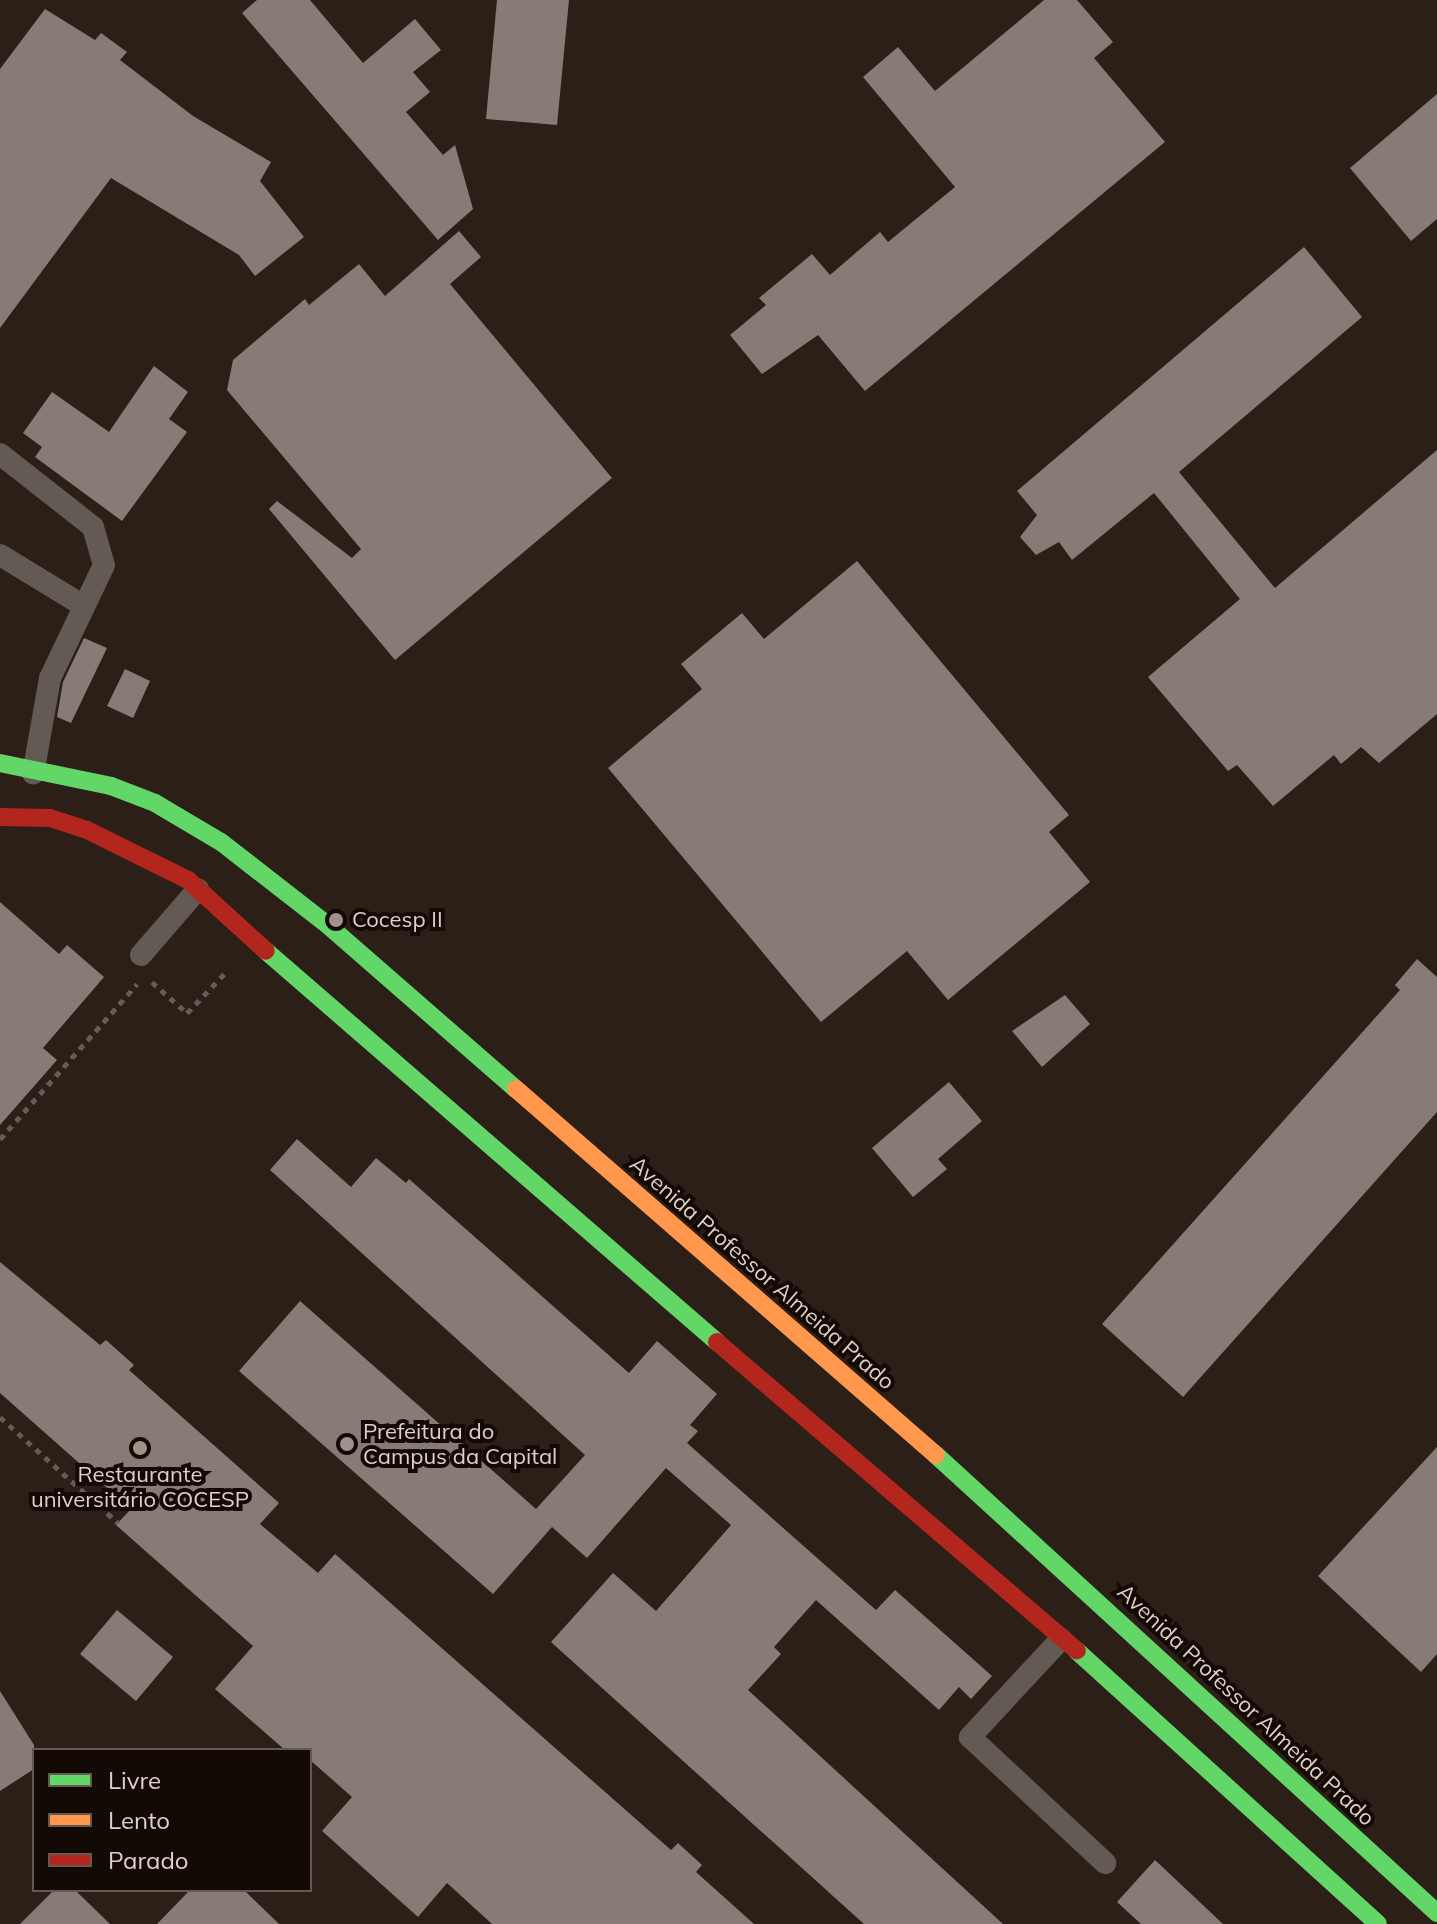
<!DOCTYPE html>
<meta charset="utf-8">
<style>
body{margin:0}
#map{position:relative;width:1437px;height:1924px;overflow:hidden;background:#2b1f17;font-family:Mulish,sans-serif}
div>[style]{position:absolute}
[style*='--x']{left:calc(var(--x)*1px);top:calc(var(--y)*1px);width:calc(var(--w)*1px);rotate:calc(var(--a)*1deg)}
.building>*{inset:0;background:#877b76}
.path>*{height:5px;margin-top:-2.5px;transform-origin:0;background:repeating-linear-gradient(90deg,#665c57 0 6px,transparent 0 12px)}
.lane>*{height:22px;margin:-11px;padding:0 11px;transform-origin:11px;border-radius:11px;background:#635a53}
.fast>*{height:18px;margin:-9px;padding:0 9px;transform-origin:9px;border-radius:9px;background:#63d668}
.slow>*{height:18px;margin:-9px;padding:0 9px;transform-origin:9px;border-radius:9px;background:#ff974d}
.jam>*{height:18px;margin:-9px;padding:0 9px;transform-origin:9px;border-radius:9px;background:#b3261e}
.dots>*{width:22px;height:22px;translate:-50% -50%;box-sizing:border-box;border:4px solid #140a05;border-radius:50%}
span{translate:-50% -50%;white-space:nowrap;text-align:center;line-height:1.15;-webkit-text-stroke:8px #140a05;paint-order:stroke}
.poi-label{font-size:22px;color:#dfd0c7}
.left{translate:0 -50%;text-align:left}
.street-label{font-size:22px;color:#dfd0c7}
.legend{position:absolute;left:32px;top:1748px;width:280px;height:144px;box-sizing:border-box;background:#140a05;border:2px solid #655953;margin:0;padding:10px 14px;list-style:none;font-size:24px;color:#dfd0c7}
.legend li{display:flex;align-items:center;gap:16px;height:40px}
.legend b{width:40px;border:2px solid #655953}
</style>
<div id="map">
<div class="building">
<div style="clip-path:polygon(257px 0,310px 0,363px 63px,415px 19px,441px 50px,413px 72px,430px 92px,406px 112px,443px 155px,455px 145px,473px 209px,438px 240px,242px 13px)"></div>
<div style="clip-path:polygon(497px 0,569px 0,557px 125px,486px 119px)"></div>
<div style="clip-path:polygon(1044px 0,1077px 0,1113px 42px,1094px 58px,1165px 142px,865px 391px,818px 335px,762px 374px,730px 335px,766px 305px,759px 298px,812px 254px,830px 275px,880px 232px,888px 242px,955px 187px,863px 77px,898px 47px,935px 91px)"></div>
<div style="clip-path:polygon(45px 9px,95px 40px,101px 33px,127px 52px,120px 60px,193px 116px,271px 162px,260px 181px,304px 237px,255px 276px,239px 255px,111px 178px,0 328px,0 69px)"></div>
<div style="clip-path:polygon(1437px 94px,1437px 219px,1411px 241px,1350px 168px)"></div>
<div style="clip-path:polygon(459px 231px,481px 257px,450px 284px,612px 478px,395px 660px,269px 509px,277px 501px,352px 558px,361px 549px,227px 390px,233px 360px,305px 299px,309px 305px,359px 264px,385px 296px)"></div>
<div style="clip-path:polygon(1304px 247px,1362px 317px,1179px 472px,1275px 588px,1437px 450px,1437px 714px,1379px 763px,1361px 747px,1341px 764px,1334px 755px,1273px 806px,1237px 765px,1228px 771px,1148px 677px,1240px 599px,1154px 493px,1072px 560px,1059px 542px,1036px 555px,1020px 537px,1037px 515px,1017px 491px)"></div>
<div style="clip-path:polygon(154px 366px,188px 392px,169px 419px,187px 432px,122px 521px,35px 457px,42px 447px,23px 433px,52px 392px,109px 432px)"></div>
<div style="clip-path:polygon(857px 561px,1069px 815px,1049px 832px,1090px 882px,948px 1000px,907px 951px,821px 1022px,608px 768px,702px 689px,681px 664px,742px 613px,764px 639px)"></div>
<div style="clip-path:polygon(84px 638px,107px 648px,71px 723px,57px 717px,63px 682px)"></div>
<div style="clip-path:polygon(125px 669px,150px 681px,133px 718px,107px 706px)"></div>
<div style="clip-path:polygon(0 902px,59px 954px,67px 945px,104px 977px,43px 1048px,57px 1060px,0 1125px)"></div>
<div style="clip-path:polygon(1417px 959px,1437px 977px,1437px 1112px,1183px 1397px,1102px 1324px,1400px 990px,1395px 985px)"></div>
<div style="clip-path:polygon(1065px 995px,1090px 1024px,1042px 1067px,1012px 1031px)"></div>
<div style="clip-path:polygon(949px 1082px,982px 1121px,938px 1159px,947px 1169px,913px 1197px,872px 1148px)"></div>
<div style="clip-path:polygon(297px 1139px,351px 1187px,376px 1158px,406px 1183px,409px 1179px,629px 1373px,657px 1341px,717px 1394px,690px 1425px,698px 1431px,687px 1443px,876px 1610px,895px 1590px,992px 1676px,971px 1699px,959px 1687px,939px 1710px,816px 1600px,774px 1647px,781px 1654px,748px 1690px,1003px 1924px,864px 1924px,551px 1642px,613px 1573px,656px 1611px,731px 1525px,666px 1468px,587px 1558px,552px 1527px,493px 1594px,239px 1371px,300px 1301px,536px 1509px,585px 1455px,270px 1170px)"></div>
<div style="clip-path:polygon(0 1262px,100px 1345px,106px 1340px,134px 1365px,129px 1370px,279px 1503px,260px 1524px,318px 1573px,335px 1554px,671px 1850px,678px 1843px,702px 1865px,696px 1872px,754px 1924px,492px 1924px,447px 1883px,418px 1917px,322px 1831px,352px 1797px,310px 1760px,310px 1750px,285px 1750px,215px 1689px,253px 1646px,116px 1525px,131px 1509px,0 1393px)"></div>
<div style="clip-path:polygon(1437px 1447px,1437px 1654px,1421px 1672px,1318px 1576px)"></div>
<div style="clip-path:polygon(117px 1610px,173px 1657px,136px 1701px,80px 1654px)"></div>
<div style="clip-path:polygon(0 1691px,34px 1745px,34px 1769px,0 1791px)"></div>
<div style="clip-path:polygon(1155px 1860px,1223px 1924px,1141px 1924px,1117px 1902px)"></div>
<div style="clip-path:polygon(54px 1890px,75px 1890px,110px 1924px,20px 1924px)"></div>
<div style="clip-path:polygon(190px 1890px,244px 1890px,279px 1924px,157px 1924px)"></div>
</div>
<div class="path">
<div style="--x:152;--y:982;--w:47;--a:41.5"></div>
<div style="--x:187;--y:1013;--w:59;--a:-46.4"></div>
<div style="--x:0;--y:1139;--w:207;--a:-48.5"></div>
<div style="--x:0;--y:1417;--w:159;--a:41.9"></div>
</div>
<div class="lane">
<div style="--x:0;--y:454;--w:118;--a:38.1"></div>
<div style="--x:93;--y:527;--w:40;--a:74"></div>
<div style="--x:104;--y:565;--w:125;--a:115.5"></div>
<div style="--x:50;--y:678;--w:97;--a:100"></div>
<div style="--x:0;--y:555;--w:98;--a:31.3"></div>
<div style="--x:141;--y:955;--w:87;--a:-49.2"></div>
<div style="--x:1061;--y:1639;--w:134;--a:132.9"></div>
<div style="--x:970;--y:1737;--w:185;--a:43"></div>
</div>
<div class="fast">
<div style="--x:0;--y:763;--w:113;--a:11.7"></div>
<div style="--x:111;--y:786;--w:47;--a:21.1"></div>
<div style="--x:155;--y:803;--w:77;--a:30.6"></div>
<div style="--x:221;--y:842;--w:138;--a:37.9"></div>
<div style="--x:330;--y:927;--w:247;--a:41.1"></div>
<div style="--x:266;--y:951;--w:597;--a:40.92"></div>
<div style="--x:936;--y:1455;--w:679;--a:42.43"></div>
<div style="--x:1077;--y:1651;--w:406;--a:42.2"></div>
</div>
<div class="slow">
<div style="--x:516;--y:1089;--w:557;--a:41.07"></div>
</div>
<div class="jam">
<div style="--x:0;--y:817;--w:50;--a:1.1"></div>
<div style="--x:50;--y:818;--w:39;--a:18"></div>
<div style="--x:87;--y:830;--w:113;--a:26.3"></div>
<div style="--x:188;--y:880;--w:105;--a:42.3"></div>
<div style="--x:717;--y:1342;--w:474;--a:40.6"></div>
</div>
<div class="dots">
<div style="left:336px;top:920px;background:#a09289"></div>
<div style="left:347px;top:1444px;background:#a09289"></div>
<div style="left:140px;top:1448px;background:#a09289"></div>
</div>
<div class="poi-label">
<span class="left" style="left:352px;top:920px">Cocesp II</span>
<span class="left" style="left:363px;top:1444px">Prefeitura do<br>Campus da Capital</span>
<span style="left:140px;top:1487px">Restaurante<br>universitário COCESP</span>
</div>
<div class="street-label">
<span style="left:762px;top:1273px;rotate:41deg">Avenida Professor Almeida Prado</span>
<span style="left:1246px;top:1705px;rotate:43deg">Avenida Professor Almeida Prado</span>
</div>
<ul class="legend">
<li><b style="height:10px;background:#63d668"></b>Livre</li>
<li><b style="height:10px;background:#ff974d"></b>Lento</li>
<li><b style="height:10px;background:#b3261e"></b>Parado</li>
</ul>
</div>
